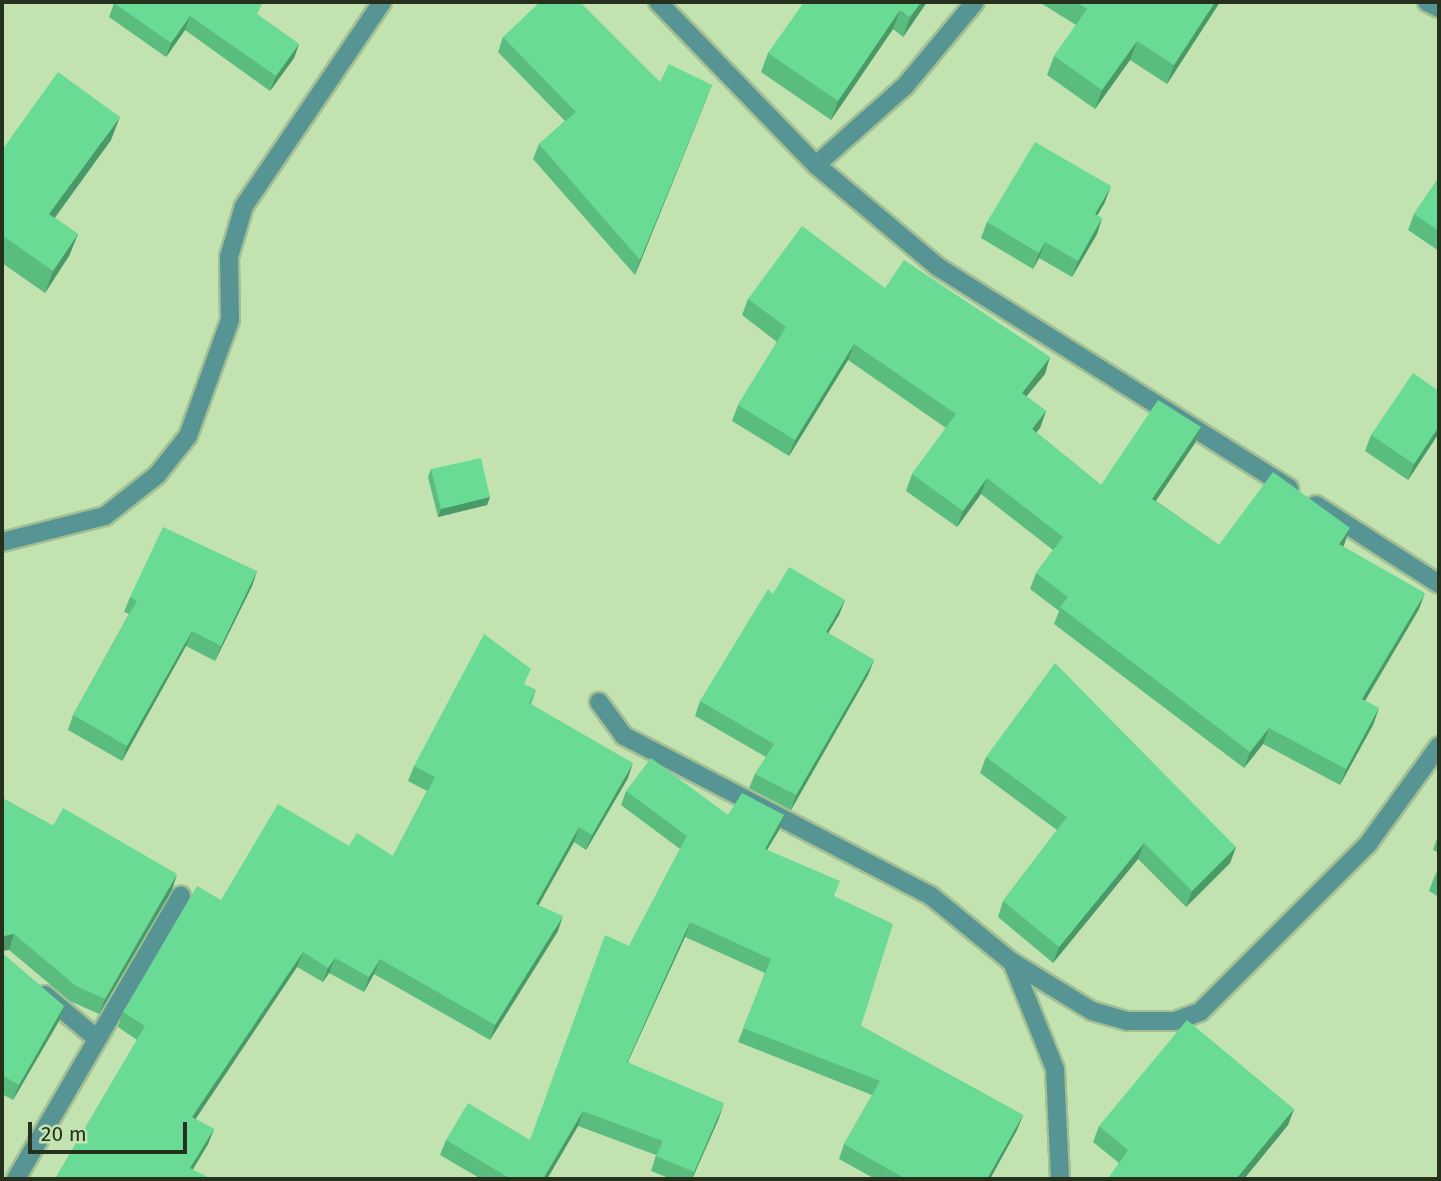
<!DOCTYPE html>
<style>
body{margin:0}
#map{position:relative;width:1441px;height:1181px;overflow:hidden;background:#c2e3b0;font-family:"Fira Sans",sans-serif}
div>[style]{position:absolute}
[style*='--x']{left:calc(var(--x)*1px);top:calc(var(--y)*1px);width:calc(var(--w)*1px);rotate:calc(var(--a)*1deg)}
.roads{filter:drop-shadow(2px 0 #a3bf93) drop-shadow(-2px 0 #a3bf93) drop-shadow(0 2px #a3bf93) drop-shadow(0 -2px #a3bf93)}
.minor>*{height:18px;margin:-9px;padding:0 9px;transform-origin:9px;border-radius:9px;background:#569594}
.wall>*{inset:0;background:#5bbc80}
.shaded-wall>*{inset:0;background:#4a9968}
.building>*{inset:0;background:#6adb95}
span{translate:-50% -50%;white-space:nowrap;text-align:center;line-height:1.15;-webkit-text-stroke:5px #c2e3b0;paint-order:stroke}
.frame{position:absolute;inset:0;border:4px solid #25311d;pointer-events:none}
.scale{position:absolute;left:28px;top:1122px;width:159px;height:32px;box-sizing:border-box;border:4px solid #25311d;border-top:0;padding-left:9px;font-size:21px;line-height:24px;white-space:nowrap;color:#25311d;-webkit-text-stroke:5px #c2e3b0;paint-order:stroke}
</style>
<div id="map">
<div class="roads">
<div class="minor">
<div style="--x:658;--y:2;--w:227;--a:45.9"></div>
<div style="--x:816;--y:165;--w:159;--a:39.9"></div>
<div style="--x:938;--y:267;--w:415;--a:32.2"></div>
<div style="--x:1427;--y:2;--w:13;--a:27"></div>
<div style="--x:816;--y:165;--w:119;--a:-41.6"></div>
<div style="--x:905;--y:86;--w:109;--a:-50.2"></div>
<div style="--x:1316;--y:505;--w:146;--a:32.7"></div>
<div style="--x:2;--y:542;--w:106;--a:-14.2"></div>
<div style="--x:105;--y:516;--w:66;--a:-38.3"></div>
<div style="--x:157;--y:475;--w:50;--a:-51.5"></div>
<div style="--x:188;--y:436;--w:123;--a:-70.1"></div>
<div style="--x:230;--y:320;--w:63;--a:-90.9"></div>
<div style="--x:229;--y:257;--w:53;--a:-73.6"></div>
<div style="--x:244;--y:206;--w:246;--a:-55.9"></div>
<div style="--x:599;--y:702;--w:42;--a:53.7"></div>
<div style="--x:624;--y:736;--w:346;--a:27.5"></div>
<div style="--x:931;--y:896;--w:104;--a:39.2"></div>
<div style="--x:1012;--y:962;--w:115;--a:68.1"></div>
<div style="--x:1055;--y:1069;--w:110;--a:87.4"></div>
<div style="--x:1012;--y:962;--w:94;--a:31.5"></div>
<div style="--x:1092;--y:1011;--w:37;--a:16"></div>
<div style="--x:1128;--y:1021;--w:47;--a:0"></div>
<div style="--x:1175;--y:1021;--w:27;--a:-20"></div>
<div style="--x:1200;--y:1012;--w:238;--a:-45"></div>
<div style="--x:1368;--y:844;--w:121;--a:-54.1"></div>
<div style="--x:45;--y:995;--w:67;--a:40.1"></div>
<div style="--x:16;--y:1179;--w:328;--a:-59.8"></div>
</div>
</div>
<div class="wall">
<div style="clip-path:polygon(927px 2px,903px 37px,893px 29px,831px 120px,761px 72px,768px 53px)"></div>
<div style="clip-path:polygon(1039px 2px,1220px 2px,1167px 84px,1130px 60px,1095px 109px,1047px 75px,1054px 56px,1076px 25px)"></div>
<div style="clip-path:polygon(114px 3px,258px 15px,299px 44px,294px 58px,270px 91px,185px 30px,166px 57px,109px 17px)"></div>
<div style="clip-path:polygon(503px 37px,660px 82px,712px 85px,635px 275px,533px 159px,539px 144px,565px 121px,498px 52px)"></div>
<div style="clip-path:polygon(111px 140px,55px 218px,78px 234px,69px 256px,45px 293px,2px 263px,2px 150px)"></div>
<div style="clip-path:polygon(1439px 177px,1439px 251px,1408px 230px,1414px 214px)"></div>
<div style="clip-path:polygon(1105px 202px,1097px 216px,1102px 218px,1097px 234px,1072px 277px,1039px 258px,1033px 269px,981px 238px,987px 222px)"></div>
<div style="clip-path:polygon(885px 288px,1045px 374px,1026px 396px,1046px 411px,1040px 428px,1036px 432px,1101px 485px,1201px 427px,1195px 443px,1156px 501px,1219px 545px,1344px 545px,1343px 546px,1419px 609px,1365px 701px,1379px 708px,1373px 725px,1340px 785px,1263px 744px,1244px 768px,1054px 624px,1059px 611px,1030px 589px,1036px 573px,1053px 550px,981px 494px,957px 527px,906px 491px,912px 474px,946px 428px,848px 360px,789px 456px,732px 421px,738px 405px,777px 342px,742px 315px,748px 299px)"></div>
<div style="clip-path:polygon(1439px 433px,1408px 480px,1365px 451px,1371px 435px)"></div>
<div style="clip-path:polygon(431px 469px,490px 497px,487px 505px,438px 517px,428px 477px)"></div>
<div style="clip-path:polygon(257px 571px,252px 586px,215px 661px,186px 646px,122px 761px,68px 730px,73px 715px,129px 614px,124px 612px,130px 597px)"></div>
<div style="clip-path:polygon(773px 594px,845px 600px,839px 615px,828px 633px,874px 660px,868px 675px,791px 810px,749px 788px,755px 774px,766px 757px,695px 716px,700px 701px)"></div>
<div style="clip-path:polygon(525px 685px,536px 690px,531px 704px,628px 778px,586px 850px,574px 842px,538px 905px,558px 931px,490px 1040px,374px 974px,364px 992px,329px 973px,323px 982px,297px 967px,195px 1119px,214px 1129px,208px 1144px,193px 1169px,55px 1179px,137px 1040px,118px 1027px,123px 1012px,221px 900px,349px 846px,393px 856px,427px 791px,408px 781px,414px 766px)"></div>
<div style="clip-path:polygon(986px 757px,1236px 847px,1230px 863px,1186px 907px,1138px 859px,1053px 963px,998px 917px,1003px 901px,1057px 830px,980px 773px)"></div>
<div style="clip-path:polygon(626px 791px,728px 815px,784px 815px,779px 830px,767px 850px,834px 897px,861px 1026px,1023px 1115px,1017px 1130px,990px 1179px,875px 1179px,839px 1159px,844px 1144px,872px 1095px,738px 1042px,765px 973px,685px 937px,628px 1062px,719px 1118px,692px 1179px,671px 1179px,651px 1171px,656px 1155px,578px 1126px,547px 1179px,481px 1179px,440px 1155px,446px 1140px,530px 1140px,629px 946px,680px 849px,621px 805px)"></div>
<div style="clip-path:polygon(2px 798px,172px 890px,99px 1014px,70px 1001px,9px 950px)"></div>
<div style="clip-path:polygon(1439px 833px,1439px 853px,1433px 850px)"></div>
<div style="clip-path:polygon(1439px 867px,1439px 897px,1429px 891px,1435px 875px)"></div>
<div style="clip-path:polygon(2px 953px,64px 1006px,59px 1021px,13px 1100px,2px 1094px)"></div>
<div style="clip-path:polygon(1294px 1109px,1288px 1125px,1244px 1179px,1108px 1179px,1119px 1163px,1093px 1142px,1099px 1126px)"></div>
</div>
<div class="shaded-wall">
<div style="clip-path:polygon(921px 2px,927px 2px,903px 37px,910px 17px)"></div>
<div style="clip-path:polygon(1215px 2px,1220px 2px,1167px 84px,1174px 65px)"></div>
<div style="clip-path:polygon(900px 10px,893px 29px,831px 120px,838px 101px)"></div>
<div style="clip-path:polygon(190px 16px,185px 30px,166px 57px,171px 43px)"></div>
<div style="clip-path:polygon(1137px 41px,1130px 60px,1095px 109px,1102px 90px)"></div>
<div style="clip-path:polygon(299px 44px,294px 58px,270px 91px,276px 76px)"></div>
<div style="clip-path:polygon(712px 85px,706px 100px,635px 275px,640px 260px)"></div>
<div style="clip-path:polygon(120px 117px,111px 140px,41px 236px,49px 214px)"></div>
<div style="clip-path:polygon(1111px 186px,1105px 202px,1089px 230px,1095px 214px)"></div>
<div style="clip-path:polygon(1102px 218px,1097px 234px,1072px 277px,1078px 261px)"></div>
<div style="clip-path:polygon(78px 234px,69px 256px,45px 293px,53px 271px)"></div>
<div style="clip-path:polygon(1045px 242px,1039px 258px,1033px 269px,1039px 253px)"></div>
<div style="clip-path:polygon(854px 344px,848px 360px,789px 456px,795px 440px)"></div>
<div style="clip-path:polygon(1050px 357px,1045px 374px,1016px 409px,1022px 393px)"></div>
<div style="clip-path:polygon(1046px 411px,1040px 428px,1026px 446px,1032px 429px)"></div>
<div style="clip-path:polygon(1439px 426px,1439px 433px,1408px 480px,1414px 464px)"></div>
<div style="clip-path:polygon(1201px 427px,1195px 443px,1146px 515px,1152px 499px)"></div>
<div style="clip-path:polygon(987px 478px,981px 494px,957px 527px,963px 511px)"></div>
<div style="clip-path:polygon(490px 497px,487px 505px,438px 517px,441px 509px)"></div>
<div style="clip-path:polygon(1350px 528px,1344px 545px,1333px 560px,1339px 544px)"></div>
<div style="clip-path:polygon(257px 571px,252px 586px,215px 661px,221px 646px)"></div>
<div style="clip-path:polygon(1425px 593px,1419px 609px,1356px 716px,1362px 699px)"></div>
<div style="clip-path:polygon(845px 600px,839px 615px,820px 647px,826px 632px)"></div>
<div style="clip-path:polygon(192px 631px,186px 646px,122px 761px,127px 746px)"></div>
<div style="clip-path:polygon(874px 660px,868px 675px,791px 810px,796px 795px)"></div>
<div style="clip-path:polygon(1379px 708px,1373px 725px,1340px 785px,1346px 769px)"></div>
<div style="clip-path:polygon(1269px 728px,1263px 744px,1244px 768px,1250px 752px)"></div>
<div style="clip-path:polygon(633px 763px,628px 778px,586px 850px,592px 835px)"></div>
<div style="clip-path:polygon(784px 815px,779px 830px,759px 863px,765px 849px)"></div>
<div style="clip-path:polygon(579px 827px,574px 842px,531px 919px,536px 904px)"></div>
<div style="clip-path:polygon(1144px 843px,1138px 859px,1053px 963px,1059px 947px)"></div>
<div style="clip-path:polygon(1236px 847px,1230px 863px,1186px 907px,1192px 891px)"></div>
<div style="clip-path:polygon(177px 874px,172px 890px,99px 1014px,105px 999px)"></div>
<div style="clip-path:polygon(563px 916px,558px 931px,490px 1040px,495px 1025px)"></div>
<div style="clip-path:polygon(690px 922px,685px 937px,621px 1076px,627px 1062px)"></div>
<div style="clip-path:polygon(14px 934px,9px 950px,2px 951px,2px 936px)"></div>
<div style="clip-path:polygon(303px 952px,297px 967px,187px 1132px,192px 1117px)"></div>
<div style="clip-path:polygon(335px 958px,329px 973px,323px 982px,328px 968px)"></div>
<div style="clip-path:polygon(380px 959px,374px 974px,364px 992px,369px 977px)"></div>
<div style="clip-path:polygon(64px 1006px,59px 1021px,13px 1100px,19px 1085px)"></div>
<div style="clip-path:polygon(724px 1103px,719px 1118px,692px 1179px,694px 1172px)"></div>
<div style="clip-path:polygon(1294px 1109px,1288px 1125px,1244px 1179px,1236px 1179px)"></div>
<div style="clip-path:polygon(583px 1111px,578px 1126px,547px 1179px,543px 1179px)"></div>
<div style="clip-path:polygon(1023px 1115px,1017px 1130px,990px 1179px,987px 1179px)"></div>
<div style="clip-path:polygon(214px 1129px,208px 1144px,187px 1179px,190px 1168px)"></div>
</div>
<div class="building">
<div style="clip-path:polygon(115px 2px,263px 2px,257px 14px,299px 44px,276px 76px,190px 16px,171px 43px,114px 3px)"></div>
<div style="clip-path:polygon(540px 2px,580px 2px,660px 82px,669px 64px,712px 85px,640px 260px,539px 144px,576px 112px,503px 37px)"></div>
<div style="clip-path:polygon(804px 2px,921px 2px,910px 17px,900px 10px,838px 101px,768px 53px)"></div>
<div style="clip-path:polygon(1076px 2px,1215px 2px,1174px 65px,1137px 41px,1102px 90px,1054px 56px,1087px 9px)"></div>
<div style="clip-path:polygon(58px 72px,120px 117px,49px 214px,78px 234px,53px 271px,2px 235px,2px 150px)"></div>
<div style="clip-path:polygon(1035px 142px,1111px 186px,1095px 214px,1102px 218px,1078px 261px,1045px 242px,1039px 253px,987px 222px)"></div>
<div style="clip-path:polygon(1439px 177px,1439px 231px,1414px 214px)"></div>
<div style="clip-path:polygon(802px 226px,885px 288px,904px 260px,1050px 357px,1022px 393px,1046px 411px,1032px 429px,1101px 485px,1158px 400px,1201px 427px,1152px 499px,1219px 545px,1273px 472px,1350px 528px,1339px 544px,1425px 593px,1362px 699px,1379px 708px,1346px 769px,1269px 728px,1250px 752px,1060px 607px,1068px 597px,1036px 573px,1063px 537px,987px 478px,963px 511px,912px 474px,956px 414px,854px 344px,795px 440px,738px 405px,786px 327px,748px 299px)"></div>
<div style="clip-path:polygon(1413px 373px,1439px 391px,1439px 426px,1414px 464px,1371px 435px)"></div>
<div style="clip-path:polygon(481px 458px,490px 497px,441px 509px,431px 469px)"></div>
<div style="clip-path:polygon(163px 527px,257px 571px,221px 646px,192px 631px,127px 746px,73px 715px,137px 601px,130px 597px)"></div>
<div style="clip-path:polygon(789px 567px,845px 600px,826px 632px,874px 660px,796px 795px,755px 774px,774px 744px,700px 701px,768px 589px,773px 594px)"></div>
<div style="clip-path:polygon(484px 634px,531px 669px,524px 684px,536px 690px,529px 703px,633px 763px,592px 835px,579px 827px,536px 904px,563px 916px,495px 1025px,380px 959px,369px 977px,335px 958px,328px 968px,303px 952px,192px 1117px,214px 1129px,190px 1168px,212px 1179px,55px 1179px,145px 1026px,123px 1012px,197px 886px,221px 900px,278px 804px,349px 846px,357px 833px,393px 856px,435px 777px,414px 766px)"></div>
<div style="clip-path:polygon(1055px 663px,1236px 847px,1192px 891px,1144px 843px,1059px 947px,1003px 901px,1067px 817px,986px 757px)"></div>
<div style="clip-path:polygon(651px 758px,728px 815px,742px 793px,784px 815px,765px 849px,840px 881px,834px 896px,893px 924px,861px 1026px,1023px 1115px,987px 1179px,906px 1179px,844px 1144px,880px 1081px,743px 1028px,771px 959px,690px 922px,627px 1062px,724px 1103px,694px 1172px,656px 1156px,663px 1141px,583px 1111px,543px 1179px,511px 1179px,446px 1140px,468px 1103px,530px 1140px,605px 935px,629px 946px,687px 836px,626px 791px)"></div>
<div style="clip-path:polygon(2px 798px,53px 826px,63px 808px,177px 874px,105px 999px,76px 986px,14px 934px,2px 936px)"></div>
<div style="clip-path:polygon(1439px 867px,1439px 878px,1435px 875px)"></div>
<div style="clip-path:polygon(2px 953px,64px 1006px,19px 1085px,2px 1075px,2px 1011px,5px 1004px,2px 1002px)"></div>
<div style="clip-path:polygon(1187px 1020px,1294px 1109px,1236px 1179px,1108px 1179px,1128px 1150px,1099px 1126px)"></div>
</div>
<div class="frame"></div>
<div class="scale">20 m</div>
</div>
